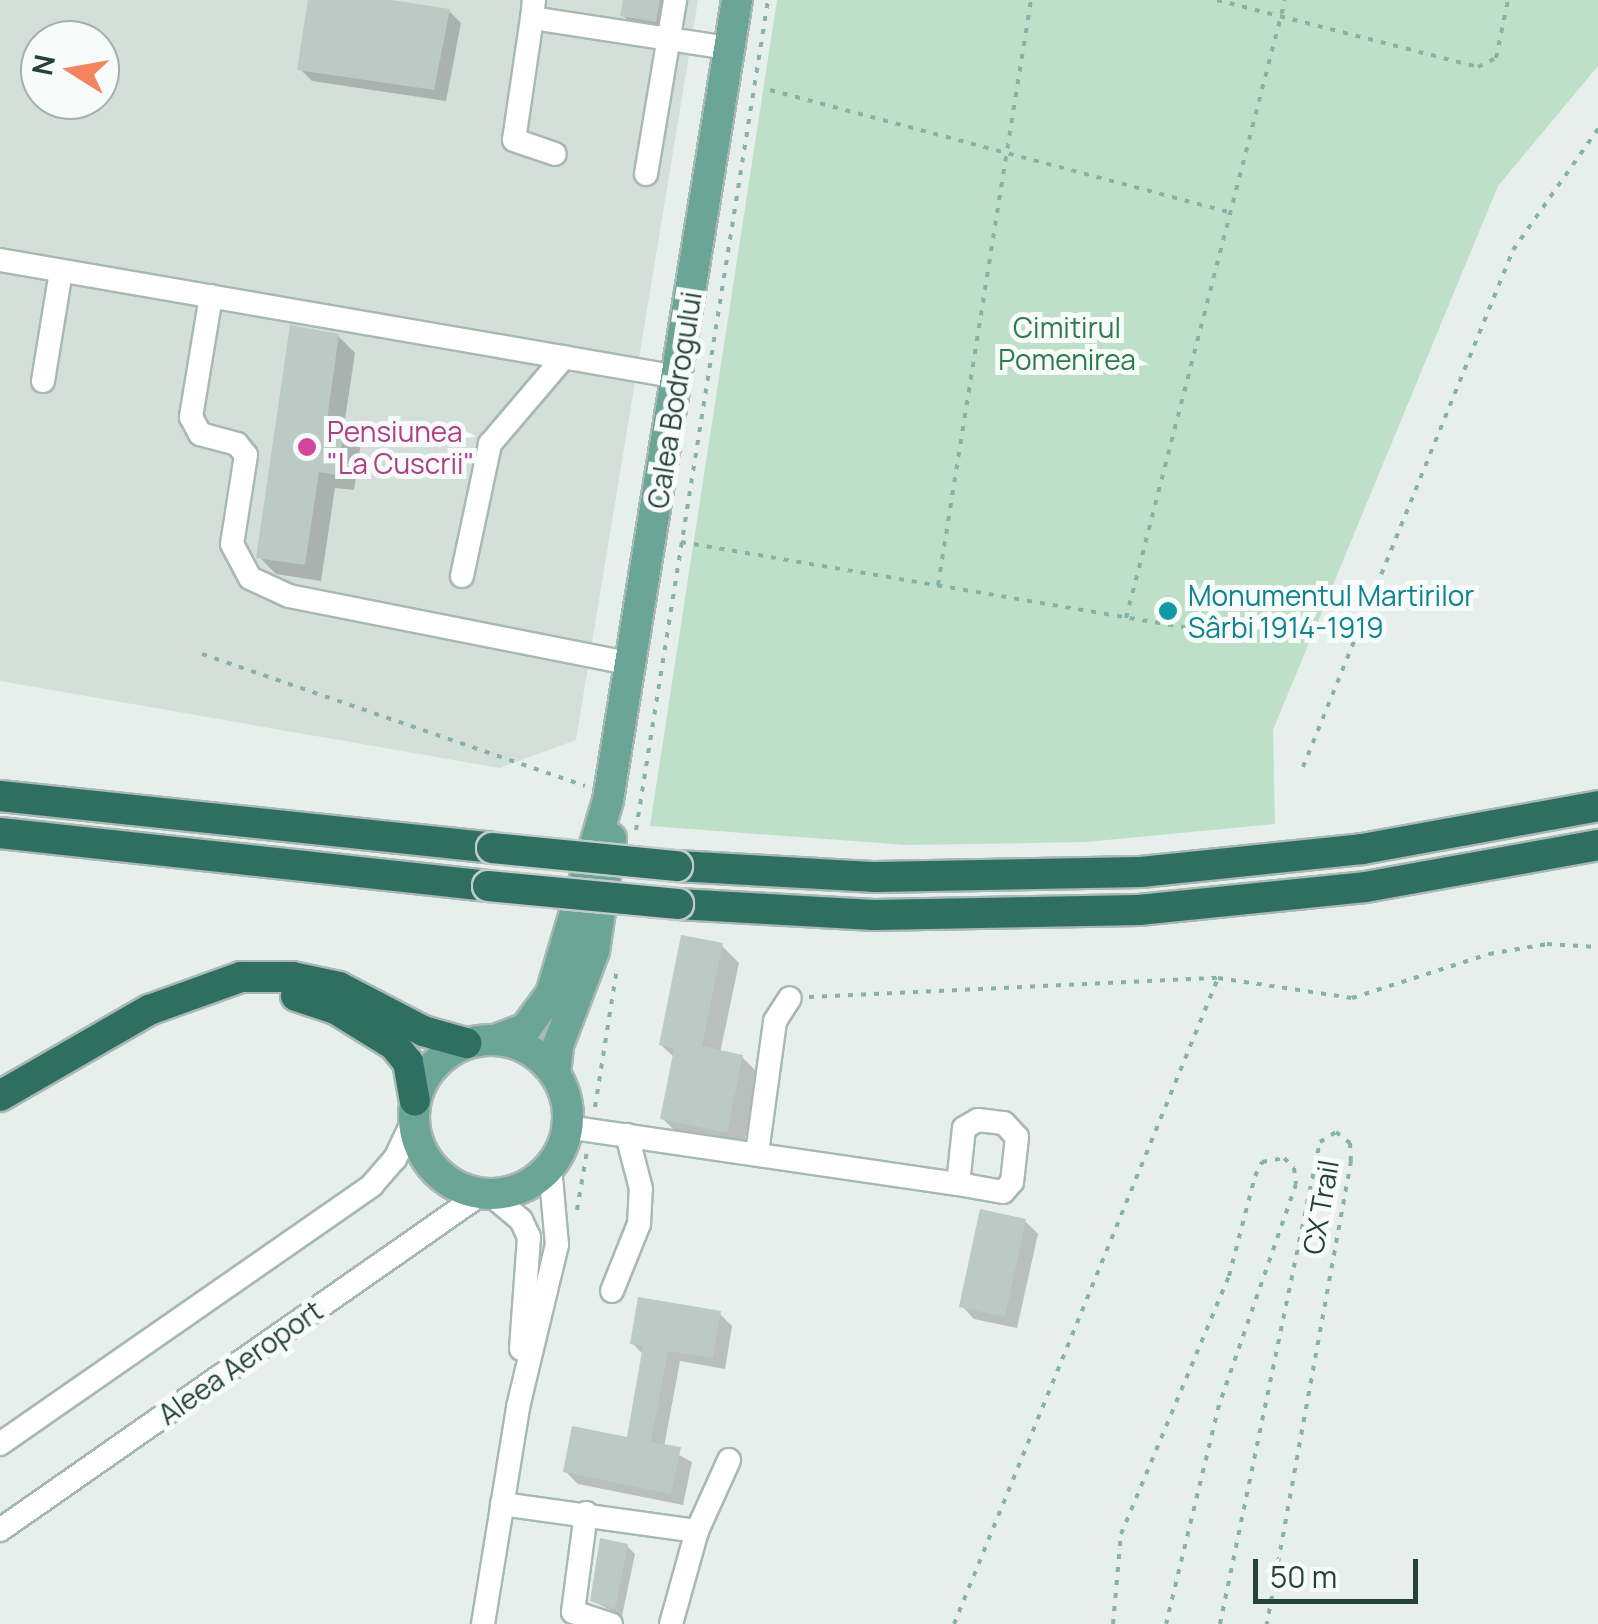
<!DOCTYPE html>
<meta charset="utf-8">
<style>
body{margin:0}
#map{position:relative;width:1598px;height:1624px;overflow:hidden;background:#e6efeb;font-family:Manrope,sans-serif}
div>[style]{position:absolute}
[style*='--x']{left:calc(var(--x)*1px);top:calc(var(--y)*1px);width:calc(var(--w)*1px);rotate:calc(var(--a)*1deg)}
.built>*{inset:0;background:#d4dfda}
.green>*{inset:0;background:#bfe0c8}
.shadow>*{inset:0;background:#0003}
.building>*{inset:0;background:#bbcac4}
.path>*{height:4px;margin-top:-2px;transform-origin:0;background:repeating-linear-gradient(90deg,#86b3a5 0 5px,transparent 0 13px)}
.roads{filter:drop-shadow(2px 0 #a8b8b2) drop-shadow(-2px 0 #a8b8b2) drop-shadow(0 2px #a8b8b2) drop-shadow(0 -2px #a8b8b2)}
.minor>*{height:22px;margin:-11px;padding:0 11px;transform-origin:11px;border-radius:11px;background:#fff}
.major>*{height:30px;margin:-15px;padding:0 15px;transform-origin:15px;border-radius:15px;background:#6aa596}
.major>.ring{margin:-15px;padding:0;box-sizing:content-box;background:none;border:30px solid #6aa596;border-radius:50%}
.highway>*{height:30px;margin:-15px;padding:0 15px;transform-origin:15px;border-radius:15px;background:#2f6f62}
.bridges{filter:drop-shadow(2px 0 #c2cac8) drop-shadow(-2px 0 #c2cac8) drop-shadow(0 2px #c2cac8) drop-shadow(0 -2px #c2cac8)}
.highway-bridge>*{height:30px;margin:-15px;padding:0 15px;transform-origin:15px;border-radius:15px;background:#2f6f62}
.dots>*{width:28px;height:28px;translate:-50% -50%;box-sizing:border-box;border:5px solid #f7fbf9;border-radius:50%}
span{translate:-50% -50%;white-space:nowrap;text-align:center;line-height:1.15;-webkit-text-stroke:10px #f7fbf9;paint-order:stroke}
.park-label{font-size:28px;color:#2d7a4b}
.street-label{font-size:28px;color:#24423a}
.hotel-label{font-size:28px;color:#b23c85}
.left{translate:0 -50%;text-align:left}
.culture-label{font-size:28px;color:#0d838f}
.north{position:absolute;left:20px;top:20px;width:100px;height:100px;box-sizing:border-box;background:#f7fbf9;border:2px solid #a3b1ad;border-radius:50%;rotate:281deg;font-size:28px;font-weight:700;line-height:40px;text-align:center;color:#24423a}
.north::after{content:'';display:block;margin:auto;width:35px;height:45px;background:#f4845f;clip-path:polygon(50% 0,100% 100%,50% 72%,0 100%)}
.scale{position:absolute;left:1253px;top:1559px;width:165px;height:45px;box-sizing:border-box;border:5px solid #24423a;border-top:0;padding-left:12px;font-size:30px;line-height:35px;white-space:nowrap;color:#24423a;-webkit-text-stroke:8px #f7fbf9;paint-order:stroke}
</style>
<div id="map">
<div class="built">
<div style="clip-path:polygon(evenodd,0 0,698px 0,576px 740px,500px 768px,0 681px,0 0,40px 40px,100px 40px,100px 100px,40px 100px,40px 40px)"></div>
</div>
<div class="green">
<div style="clip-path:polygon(777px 0,1598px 0,1598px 66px,1498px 186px,1273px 730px,1275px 824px,1086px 842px,907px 845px,650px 826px)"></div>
</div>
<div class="shadow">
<div style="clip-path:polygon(310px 0,374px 0,449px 11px,461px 23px,446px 101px,312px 81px,300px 69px)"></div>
<div style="clip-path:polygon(625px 0,675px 0,668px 33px,635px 28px,623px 15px)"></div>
<div style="clip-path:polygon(338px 336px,355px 353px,344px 426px,361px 442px,354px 490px,335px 488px,321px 581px,276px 574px,259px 557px)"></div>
<div style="clip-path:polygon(722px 946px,739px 963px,720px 1053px,742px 1057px,759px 1074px,743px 1148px,679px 1135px,662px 1118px,675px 1058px,661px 1045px)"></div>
<div style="clip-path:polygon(1025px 1221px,1038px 1234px,1017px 1328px,974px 1319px,962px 1306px)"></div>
<div style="clip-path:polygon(720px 1314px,732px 1326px,725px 1369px,680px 1361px,664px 1447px,692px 1462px,683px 1505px,578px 1484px,566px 1472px,629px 1440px,644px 1355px,632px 1343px)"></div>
<div style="clip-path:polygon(627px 1546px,635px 1554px,622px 1616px,592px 1601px)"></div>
</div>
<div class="building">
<div style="clip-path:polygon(308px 0,391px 0,450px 9px,434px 90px,297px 70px)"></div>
<div style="clip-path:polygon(623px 0,660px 0,656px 22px,620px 16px)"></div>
<div style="clip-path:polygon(290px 325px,339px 334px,327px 420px,345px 423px,337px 475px,319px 472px,305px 565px,256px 558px)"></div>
<div style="clip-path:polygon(681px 935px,723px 943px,702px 1046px,743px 1055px,727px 1133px,660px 1119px,674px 1049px,659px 1045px)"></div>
<div style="clip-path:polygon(980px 1209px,1026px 1219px,1005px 1317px,959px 1307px)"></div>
<div style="clip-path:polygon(638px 1297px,721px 1311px,713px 1358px,668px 1351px,651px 1442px,681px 1447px,671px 1494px,563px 1472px,572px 1426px,627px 1437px,643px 1346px,630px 1344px)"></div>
<div style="clip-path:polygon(600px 1538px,628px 1544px,615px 1609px,590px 1601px)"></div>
</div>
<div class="path">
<div style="--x:1217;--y:0;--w:269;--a:14.4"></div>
<div style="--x:1478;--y:67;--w:20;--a:-27"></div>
<div style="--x:1496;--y:58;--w:59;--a:-78.3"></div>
<div style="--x:770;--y:90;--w:476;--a:14.9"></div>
<div style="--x:681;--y:542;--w:527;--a:9.61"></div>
<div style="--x:938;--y:585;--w:592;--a:-80.97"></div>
<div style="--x:1126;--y:618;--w:638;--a:-75.57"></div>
<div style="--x:202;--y:654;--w:405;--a:19"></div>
<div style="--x:1303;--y:767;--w:558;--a:-67.89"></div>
<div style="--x:1513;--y:250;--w:148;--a:-54.9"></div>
<div style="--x:636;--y:830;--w:840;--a:-80.96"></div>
<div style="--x:809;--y:997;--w:409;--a:-2.7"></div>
<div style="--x:1218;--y:978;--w:135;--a:8.5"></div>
<div style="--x:1352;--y:998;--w:144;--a:-17.8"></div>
<div style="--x:1489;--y:954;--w:59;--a:-9.8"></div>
<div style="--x:1547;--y:944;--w:51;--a:3.4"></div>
<div style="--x:595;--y:1107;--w:141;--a:-81"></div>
<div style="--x:577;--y:1210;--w:60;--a:-80.4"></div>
<div style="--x:954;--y:1624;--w:698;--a:-67.77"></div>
<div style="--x:1113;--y:1624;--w:90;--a:-84.9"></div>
<div style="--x:1121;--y:1534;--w:280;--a:-67.3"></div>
<div style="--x:1229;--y:1276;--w:103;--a:-75.4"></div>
<div style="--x:1255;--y:1176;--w:16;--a:-63"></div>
<div style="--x:1262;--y:1162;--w:22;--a:-10"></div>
<div style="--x:1284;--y:1158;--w:14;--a:45"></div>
<div style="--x:1294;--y:1168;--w:16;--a:83"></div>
<div style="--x:1296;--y:1184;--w:234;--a:109.2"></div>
<div style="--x:1219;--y:1405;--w:225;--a:103.6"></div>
<div style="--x:1220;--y:1624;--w:492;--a:-78.3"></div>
<div style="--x:1320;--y:1142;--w:19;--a:-32"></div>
<div style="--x:1336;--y:1132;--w:18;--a:38"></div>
<div style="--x:1350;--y:1143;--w:18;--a:87"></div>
<div style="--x:1351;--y:1161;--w:471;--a:100.3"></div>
</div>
<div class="roads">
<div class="minor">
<div style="--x:534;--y:0;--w:18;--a:96"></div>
<div style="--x:532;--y:18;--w:199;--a:8.7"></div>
<div style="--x:532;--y:18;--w:123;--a:98.4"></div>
<div style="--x:514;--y:140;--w:43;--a:18.9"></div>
<div style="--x:646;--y:174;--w:176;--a:-80.5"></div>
<div style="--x:0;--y:260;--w:688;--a:9.79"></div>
<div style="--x:211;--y:296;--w:123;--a:99.4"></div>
<div style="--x:191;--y:417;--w:19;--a:62"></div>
<div style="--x:200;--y:434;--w:38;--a:15"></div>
<div style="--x:237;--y:444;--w:14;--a:51"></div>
<div style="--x:246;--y:455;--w:90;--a:98.9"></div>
<div style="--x:232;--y:544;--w:38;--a:62"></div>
<div style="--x:250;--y:578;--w:43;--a:24.8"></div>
<div style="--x:289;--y:596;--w:349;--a:11.2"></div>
<div style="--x:43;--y:381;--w:111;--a:-80.7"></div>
<div style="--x:462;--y:576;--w:135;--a:-78"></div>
<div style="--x:490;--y:444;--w:114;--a:-49.6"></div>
<div style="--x:978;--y:1120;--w:26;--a:7"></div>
<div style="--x:1004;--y:1123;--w:19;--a:47"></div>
<div style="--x:1017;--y:1137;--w:45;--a:96.3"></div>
<div style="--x:1012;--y:1182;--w:13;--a:132"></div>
<div style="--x:1003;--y:1192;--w:46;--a:-169.9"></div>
<div style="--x:958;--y:1184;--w:56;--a:-83.9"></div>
<div style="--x:964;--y:1128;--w:16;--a:-30"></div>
<div style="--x:567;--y:1127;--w:395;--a:8.3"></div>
<div style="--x:757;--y:1153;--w:133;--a:-82.2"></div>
<div style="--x:775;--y:1021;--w:27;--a:-57"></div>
<div style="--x:490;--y:1194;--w:40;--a:40"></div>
<div style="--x:521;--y:1220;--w:19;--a:65"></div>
<div style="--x:529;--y:1237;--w:112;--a:94.1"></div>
<div style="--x:612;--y:1291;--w:72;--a:-68.1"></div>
<div style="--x:639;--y:1224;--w:35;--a:-87"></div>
<div style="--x:641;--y:1189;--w:56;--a:-104.5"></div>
<div style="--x:0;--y:1444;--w:453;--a:-34.8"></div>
<div style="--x:372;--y:1185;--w:35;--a:-49"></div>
<div style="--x:395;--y:1159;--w:42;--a:-64.7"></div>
<div style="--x:502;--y:1504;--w:197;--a:7.9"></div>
<div style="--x:586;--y:1513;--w:100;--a:97.5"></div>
<div style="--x:573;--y:1612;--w:40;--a:18"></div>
<div style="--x:0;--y:1530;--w:587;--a:-34.94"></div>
<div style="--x:483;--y:1624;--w:220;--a:-80.8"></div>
<div style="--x:518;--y:1407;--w:167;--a:-76.5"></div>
<div style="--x:557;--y:1245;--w:79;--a:-95.1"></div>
<div style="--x:671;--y:1624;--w:97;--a:-74.4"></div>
<div style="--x:697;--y:1531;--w:78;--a:-65.7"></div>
</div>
<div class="major">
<div style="--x:498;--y:1039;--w:30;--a:-21"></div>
<div style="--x:526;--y:1028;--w:42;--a:-53.7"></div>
<div style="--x:551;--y:994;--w:202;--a:-73.6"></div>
<div style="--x:608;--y:800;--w:810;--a:-80.84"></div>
<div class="ring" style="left:414px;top:1040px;width:124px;height:124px"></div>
<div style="--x:555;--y:1074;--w:29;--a:-84"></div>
<div style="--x:558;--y:1045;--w:101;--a:-69"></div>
<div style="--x:594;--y:951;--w:114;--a:-81.4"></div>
</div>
<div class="highway">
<div style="--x:0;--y:796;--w:495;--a:6"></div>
<div style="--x:0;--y:833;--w:491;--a:6.2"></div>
<div style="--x:677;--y:866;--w:199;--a:3.2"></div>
<div style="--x:876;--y:877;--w:265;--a:-1.1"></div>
<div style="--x:1141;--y:872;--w:222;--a:-5.9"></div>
<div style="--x:1362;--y:849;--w:240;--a:-10.3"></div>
<div style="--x:678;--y:904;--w:196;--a:3.2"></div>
<div style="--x:874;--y:915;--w:265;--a:-1.1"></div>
<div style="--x:1139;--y:910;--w:227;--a:-5.8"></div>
<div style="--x:1365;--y:887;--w:237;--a:-10.2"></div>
<div style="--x:296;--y:996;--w:40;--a:18"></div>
<div style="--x:334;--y:1008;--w:70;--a:31.7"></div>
<div style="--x:394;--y:1045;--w:22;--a:51"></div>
<div style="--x:408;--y:1062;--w:39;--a:80"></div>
<div style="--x:0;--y:1096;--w:172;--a:-30"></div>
<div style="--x:149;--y:1010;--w:98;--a:-19.7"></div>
<div style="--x:241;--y:977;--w:51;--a:0"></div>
<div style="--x:292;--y:977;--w:48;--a:12"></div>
<div style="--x:339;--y:987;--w:95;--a:27.6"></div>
<div style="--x:423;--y:1031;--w:45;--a:15.6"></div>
</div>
</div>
<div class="bridges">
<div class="highway-bridge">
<div style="--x:492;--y:848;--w:186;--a:5.6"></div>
<div style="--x:488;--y:886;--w:191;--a:5.4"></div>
</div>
</div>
<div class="dots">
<div style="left:307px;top:447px;background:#d1479c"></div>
<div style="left:1168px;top:611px;background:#0f9aa8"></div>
</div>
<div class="park-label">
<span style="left:1067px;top:343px">Cimitirul<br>Pomenirea</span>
</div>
<div class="street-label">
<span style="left:674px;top:400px;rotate:-81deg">Calea Bodrogului</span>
<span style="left:1320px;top:1207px;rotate:-80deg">CX Trail</span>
<span style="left:240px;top:1362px;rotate:-35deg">Aleea Aeroport</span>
</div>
<div class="hotel-label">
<span class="left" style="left:327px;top:447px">Pensiunea<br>"La Cuscrii"</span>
</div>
<div class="culture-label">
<span class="left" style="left:1188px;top:611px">Monumentul Martirilor<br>Sârbi 1914-1919</span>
</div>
<div class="north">N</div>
<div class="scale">50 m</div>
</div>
